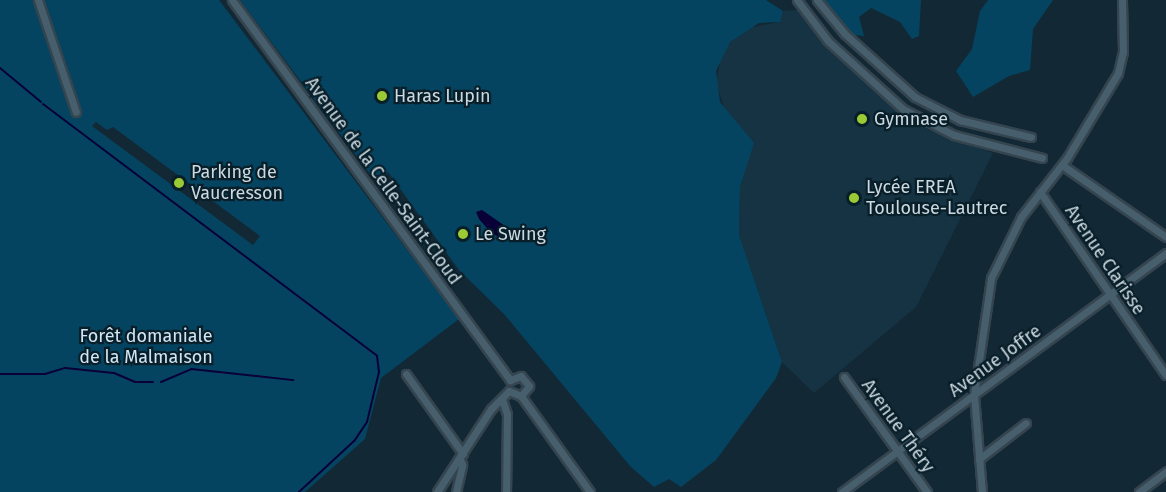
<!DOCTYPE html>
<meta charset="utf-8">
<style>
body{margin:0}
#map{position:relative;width:1166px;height:492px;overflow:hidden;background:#122834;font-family:"Fira Sans",sans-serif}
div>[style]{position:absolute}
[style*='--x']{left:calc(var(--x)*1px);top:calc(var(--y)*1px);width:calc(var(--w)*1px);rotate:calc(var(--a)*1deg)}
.built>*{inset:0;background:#163343}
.green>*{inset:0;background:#054460}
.water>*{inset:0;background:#090038}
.stream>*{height:2px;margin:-1px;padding:0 1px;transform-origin:1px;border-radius:1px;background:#090038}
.roads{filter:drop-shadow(2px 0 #35454f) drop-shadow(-2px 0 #35454f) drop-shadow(0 2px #35454f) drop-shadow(0 -2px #35454f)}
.minor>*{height:7px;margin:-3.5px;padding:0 3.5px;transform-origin:3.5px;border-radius:3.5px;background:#475f6d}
.dots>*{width:16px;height:16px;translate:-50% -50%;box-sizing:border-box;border:3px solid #081f2a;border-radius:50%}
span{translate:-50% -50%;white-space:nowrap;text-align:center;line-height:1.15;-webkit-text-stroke:4.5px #081f2a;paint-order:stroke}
.poi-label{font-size:18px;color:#ccd9e1}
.left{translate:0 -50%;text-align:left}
.street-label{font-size:18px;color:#ccd9e1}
.park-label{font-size:18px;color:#d1e5f2}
</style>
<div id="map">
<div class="built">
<div style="clip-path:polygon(797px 10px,833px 54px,895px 108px,926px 129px,993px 153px,916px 307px,814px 393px,782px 362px,739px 235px,740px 187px,753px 143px,726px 113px,716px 83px,722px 53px,730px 42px,744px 29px,779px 22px,783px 11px)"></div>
</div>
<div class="green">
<div style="clip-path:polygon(evenodd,0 0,219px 0,459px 319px,381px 378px,365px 439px,305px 492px,0 492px,0 0,96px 122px,107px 130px,113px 127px,260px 236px,253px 245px,92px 126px,96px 122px)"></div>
<div style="clip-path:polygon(240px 0,766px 0,783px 11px,780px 22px,759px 23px,730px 42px,716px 71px,720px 102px,754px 143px,740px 187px,739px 235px,782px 362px,776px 378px,716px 460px,681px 487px,669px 479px,654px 487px,630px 466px,504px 314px,459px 270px,388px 172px,379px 186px)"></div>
<div style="clip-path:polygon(823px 0,921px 0,919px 36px,912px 39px,900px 22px,871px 8px,859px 17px,864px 36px,853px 35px)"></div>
<div style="clip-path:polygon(988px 0,1053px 0,1033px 29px,1030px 70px,1009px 76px,973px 97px,956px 71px,972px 49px,980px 11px)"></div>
</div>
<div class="water">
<div style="clip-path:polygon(482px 210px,505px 226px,509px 233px,505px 240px,491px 233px,479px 219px,476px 212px)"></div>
</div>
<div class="stream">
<div style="--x:0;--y:68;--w:53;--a:39.7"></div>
<div style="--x:43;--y:104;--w:418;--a:37"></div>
<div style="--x:377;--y:356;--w:16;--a:83"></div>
<div style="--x:379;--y:372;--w:51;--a:103.5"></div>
<div style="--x:367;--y:422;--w:23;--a:124"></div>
<div style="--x:354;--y:441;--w:75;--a:137.2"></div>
<div style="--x:0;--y:374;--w:45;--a:0"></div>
<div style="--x:45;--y:374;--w:21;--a:-17"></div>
<div style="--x:65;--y:368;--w:49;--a:5.8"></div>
<div style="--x:114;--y:373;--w:23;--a:23"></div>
<div style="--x:135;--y:382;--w:18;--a:0"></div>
<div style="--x:161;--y:382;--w:33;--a:-23"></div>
<div style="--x:191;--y:369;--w:103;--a:6.2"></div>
</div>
<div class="roads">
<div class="minor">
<div style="--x:38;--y:0;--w:118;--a:71.3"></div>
<div style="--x:232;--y:0;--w:471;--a:53.8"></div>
<div style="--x:797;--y:0;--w:51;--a:52.9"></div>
<div style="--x:828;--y:41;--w:101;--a:42.2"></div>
<div style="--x:903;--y:109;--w:57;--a:27"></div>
<div style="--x:954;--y:135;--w:91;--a:14.6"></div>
<div style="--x:817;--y:0;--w:44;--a:50.5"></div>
<div style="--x:845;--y:34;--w:94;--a:42"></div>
<div style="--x:915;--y:97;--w:51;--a:27.1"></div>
<div style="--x:960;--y:120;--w:73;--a:13.5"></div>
<div style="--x:1062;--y:165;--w:126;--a:34.7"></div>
<div style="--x:1040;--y:192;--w:222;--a:55.5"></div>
<div style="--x:406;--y:374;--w:98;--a:54.5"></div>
<div style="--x:844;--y:377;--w:142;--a:54.2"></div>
<div style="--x:509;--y:391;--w:13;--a:23"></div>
<div style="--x:521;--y:396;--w:13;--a:-51"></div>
<div style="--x:529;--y:386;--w:13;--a:-129"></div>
<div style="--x:521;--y:376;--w:12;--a:160"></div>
<div style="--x:521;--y:396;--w:118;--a:54.3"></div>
<div style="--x:502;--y:399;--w:16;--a:72"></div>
<div style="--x:507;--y:414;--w:78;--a:90.7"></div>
<div style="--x:979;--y:459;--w:59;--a:-37.5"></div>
<div style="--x:437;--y:492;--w:99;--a:-57"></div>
<div style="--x:491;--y:409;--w:25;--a:-45"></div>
<div style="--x:456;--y:492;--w:28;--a:-77"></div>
<div style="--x:462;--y:465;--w:6;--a:-108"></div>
<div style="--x:842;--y:492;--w:403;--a:-36.4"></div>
<div style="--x:982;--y:492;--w:97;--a:-94.7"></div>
<div style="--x:974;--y:395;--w:118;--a:-81.7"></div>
<div style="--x:991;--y:278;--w:68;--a:-63.8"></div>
<div style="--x:1021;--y:217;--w:75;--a:-52.1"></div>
<div style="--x:1067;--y:158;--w:99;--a:-59"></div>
<div style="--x:1118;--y:73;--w:22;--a:-77"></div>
<div style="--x:1123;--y:52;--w:52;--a:-91.1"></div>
<div style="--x:1139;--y:492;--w:34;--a:-37"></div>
</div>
</div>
<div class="dots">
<div style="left:382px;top:96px;background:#9acb34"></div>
<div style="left:862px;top:119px;background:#9acb34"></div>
<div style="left:179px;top:183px;background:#9acb34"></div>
<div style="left:854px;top:198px;background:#9acb34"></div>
<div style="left:463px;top:234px;background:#9acb34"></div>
</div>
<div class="poi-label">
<span class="left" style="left:394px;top:96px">Haras Lupin</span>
<span class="left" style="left:874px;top:119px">Gymnase</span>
<span class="left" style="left:191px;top:183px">Parking de<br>Vaucresson</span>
<span class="left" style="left:866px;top:198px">Lycée EREA<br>Toulouse-Lautrec</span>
<span class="left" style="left:475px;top:234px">Le Swing</span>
</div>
<div class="street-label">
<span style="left:383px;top:181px;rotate:54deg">Avenue de la Celle-Saint-Cloud</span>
<span style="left:1105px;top:260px;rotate:56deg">Avenue Clarisse</span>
<span style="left:995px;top:361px;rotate:-36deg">Avenue Joffre</span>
<span style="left:898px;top:426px;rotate:54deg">Avenue Théry</span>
</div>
<div class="park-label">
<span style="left:146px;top:347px">Forêt domaniale<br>de la Malmaison</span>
</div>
</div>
